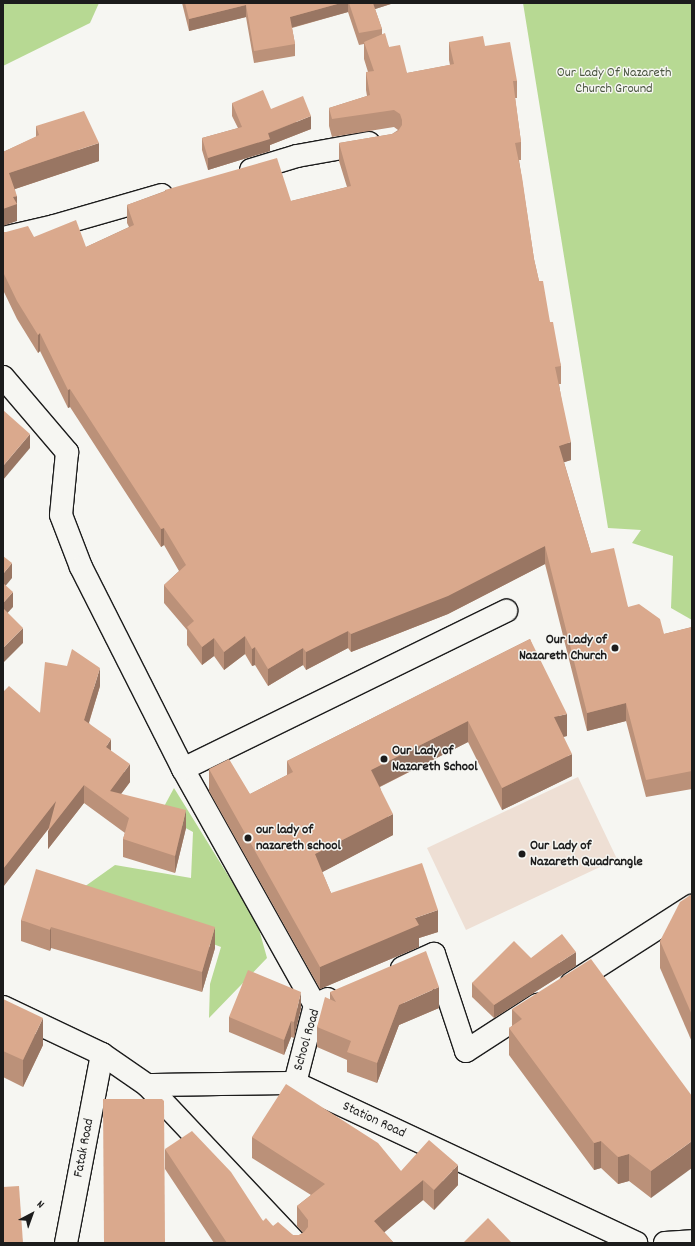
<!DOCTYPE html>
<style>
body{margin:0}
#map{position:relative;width:695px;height:1246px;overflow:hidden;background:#f6f6f2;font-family:Dekko,sans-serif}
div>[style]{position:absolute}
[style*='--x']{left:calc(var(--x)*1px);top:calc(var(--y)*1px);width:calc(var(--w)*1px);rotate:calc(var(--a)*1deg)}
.built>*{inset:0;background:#eedfd4}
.green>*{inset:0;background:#b7d993}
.roads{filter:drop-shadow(1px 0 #1c1c1c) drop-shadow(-1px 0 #1c1c1c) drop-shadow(0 1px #1c1c1c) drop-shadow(0 -1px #1c1c1c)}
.street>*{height:22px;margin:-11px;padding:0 11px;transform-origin:11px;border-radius:11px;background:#f6f6f2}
.secondary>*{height:22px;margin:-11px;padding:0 11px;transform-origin:11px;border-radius:11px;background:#f6f6f2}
.wall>*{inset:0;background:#bb9179}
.shaded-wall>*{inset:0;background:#997663}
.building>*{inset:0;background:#daa98d}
.dots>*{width:11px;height:11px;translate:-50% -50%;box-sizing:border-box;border:2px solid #f6f6f2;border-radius:50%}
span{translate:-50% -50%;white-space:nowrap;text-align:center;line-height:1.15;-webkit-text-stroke:3px #f6f6f2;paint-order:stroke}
.park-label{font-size:14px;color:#4a5540}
.poi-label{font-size:14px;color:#1c1c1c;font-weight:700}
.right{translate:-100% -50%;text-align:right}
.left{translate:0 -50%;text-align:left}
.street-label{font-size:14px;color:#1c1c1c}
.frame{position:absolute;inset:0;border:4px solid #1c1c1c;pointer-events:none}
.north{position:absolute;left:12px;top:1194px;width:40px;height:40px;-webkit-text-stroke:3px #f6f6f2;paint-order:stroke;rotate:41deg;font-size:11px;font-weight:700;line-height:16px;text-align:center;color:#1c1c1c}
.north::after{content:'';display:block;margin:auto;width:14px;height:18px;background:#1c1c1c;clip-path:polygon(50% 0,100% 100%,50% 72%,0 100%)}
</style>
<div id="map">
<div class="built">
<div style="clip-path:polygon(578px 777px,617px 859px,466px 930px,427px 848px)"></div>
</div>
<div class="green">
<div style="clip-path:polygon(3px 3px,99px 3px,90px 23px,3px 66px)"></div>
<div style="clip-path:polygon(523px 3px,692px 3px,692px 620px,671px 608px,673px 556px,632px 543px,641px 530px,608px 528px)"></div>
<div style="clip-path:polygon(174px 788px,257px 922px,267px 958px,209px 1018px,210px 984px,221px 947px,77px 892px,115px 865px,191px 878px,193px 832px,160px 814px)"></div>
</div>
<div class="roads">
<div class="street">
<div style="--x:251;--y:170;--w:48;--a:-16.9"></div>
<div style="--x:297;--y:156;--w:73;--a:-10.2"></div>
<div style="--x:3;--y:238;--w:52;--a:-13.2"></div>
<div style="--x:54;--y:226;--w:112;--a:-16"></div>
<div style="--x:3;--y:377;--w:99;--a:49.5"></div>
<div style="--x:67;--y:452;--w:63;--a:95.4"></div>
<div style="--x:61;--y:515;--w:56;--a:69"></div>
<div style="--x:81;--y:567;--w:226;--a:63.2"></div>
<div style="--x:183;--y:769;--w:270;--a:60.8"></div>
<div style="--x:183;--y:769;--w:360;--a:-26.1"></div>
<div style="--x:402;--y:968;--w:35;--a:-24"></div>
<div style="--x:434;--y:954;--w:102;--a:71.7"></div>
<div style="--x:466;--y:1051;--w:85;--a:-32.9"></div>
<div style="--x:572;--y:983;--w:143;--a:-32.7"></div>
<div style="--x:295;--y:1083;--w:81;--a:-75.6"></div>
<div style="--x:315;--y:1005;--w:14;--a:-25"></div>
<div style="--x:147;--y:1085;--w:217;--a:46.7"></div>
<div style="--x:66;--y:1243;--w:192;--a:-79.2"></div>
</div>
<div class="secondary">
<div style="--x:3;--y:1007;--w:110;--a:25.4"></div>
<div style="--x:102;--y:1054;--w:55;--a:34.6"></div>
<div style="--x:147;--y:1085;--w:148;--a:-0.8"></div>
<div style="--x:295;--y:1083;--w:377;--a:25.1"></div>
<div style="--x:665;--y:1243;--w:27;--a:-4"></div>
</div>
</div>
<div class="wall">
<div style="clip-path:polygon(182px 3px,394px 3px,375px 9px,382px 29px,382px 34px,389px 47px,407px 73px,450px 65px,449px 60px,449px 42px,485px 46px,517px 81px,517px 98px,515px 98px,521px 142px,521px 160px,519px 160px,534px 259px,539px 281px,561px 366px,561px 384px,559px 384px,571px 460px,564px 462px,591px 553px,628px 607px,664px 634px,692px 627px,692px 789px,646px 797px,626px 721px,587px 731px,545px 564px,448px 614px,351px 652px,348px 648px,306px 670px,303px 665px,268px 686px,255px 665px,252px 666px,245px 654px,224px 670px,214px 656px,202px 665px,187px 645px,187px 630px,164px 603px,164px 585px,179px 571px,164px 545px,161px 547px,70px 407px,68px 408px,40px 351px,38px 353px,17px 319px,3px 290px,3px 232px,34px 237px,86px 247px,129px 227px,127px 223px,127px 205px,165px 191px,165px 190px,291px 201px,347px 187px,339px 161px,339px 143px,392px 134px,398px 130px,394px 127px,332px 137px,329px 126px,329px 108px,367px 96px,366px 90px,366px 72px,368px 72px,364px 59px,364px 44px,359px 45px,348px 12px,292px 28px,295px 44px,295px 56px,254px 63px,246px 17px,189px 31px)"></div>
<div style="clip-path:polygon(232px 103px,271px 109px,311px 129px,270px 145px,270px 151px,208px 170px,202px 150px,202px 138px,238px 128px,232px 116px)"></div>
<div style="clip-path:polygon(36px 126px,99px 161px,15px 189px,17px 213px,17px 221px,3px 152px,36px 137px)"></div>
<div style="clip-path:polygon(530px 639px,567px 736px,563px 737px,572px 776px,502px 810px,468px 742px,380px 787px,393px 835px,322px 872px,331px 893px,438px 932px,419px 938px,419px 947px,320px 989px,209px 791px,209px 769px,250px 794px,287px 775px,287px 761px)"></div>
<div style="clip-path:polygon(100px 686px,89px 723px,111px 751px,130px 782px,121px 794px,186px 828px,175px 873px,123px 857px,123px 839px,125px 833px,84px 803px,48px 849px,49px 828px,3px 887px,3px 692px,40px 713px)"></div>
<div style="clip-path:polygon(692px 894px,692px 1042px,660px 968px,660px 941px)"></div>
<div style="clip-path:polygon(21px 920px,215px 948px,202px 992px,51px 948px,50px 951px,21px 941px)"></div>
<div style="clip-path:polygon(531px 958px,576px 966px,494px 1018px,472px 997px,472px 983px)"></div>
<div style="clip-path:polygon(330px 992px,439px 1008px,399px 1025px,377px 1083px,347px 1072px,347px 1060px,317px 1047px,317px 1027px,330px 1000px)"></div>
<div style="clip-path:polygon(3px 999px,43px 1045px,23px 1087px,3px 1077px)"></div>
<div style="clip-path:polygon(301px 1008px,294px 1038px,291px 1037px,284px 1055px,229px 1032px,229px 1017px)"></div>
<div style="clip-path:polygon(512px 1009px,692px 1096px,651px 1198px,629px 1181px,618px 1184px,601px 1168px,594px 1170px,509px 1055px,509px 1028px,512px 1026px)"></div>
<div style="clip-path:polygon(252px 1137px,401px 1171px,458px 1185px,434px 1210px,423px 1200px,384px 1232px,394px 1243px,214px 1243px,165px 1169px,165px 1149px,263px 1221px,273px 1226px,293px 1235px,299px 1235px,303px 1233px,297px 1226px,297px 1206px,311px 1195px,252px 1158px)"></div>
</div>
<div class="shaded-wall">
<div style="clip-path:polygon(341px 3px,348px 3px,348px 12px,290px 28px,290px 17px)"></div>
<div style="clip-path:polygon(372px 3px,394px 3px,372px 10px)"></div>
<div style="clip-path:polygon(246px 5px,246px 17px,189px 31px,189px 19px)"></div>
<div style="clip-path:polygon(311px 116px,311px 129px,270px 145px,270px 151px,208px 170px,208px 158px)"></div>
<div style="clip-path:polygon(99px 143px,99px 161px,9px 191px,9px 173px)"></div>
<div style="clip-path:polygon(17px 196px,17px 221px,3px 226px,3px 209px,13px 197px)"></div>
<div style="clip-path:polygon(40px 333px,40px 351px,38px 353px,38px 335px)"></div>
<div style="clip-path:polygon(70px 389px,70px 407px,68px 408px,68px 390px)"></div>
<div style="clip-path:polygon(30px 434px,30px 448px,3px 480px,3px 466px)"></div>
<div style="clip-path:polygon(571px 442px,571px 460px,559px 464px,559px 446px)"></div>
<div style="clip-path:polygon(164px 528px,164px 545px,161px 547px,161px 529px)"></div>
<div style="clip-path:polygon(545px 546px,545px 564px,448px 614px,351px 652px,351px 634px)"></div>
<div style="clip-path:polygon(12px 563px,12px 578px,3px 589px,3px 574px)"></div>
<div style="clip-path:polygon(13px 592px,13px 607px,3px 618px,3px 603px)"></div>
<div style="clip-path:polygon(23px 628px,23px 643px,3px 663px,3px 648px)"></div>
<div style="clip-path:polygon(348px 631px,348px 648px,306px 670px,306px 652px)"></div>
<div style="clip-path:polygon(245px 636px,245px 654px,224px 670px,224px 652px)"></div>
<div style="clip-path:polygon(214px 638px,214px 656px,202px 665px,202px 647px)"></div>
<div style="clip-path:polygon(255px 647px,255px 665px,252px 666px,252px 649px)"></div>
<div style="clip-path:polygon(303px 648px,303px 665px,268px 686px,268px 669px)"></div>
<div style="clip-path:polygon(100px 668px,100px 686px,84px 738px,84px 720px)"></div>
<div style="clip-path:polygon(626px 703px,626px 721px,587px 731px,587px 713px)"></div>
<div style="clip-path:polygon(567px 714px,567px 736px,554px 739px,554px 717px)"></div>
<div style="clip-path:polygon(468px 721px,468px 742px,371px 791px,371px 770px)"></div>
<div style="clip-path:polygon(111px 739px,111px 757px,106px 747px)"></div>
<div style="clip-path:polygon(572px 754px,572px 776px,502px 810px,502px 788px)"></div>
<div style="clip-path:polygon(130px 764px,130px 782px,112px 806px,110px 791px)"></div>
<div style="clip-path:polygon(84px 785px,84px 803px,48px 849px,48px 831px)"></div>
<div style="clip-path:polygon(56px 801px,56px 819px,3px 887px,3px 869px)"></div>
<div style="clip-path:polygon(186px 810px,186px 828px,175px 873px,175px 856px)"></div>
<div style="clip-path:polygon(393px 814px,393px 835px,315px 876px,315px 854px)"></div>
<div style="clip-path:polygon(438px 910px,438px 932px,419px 938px,419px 947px,320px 989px,320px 967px,415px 918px)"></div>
<div style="clip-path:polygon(51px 927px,51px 948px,50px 951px,50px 930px)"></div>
<div style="clip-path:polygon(215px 927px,215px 948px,202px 992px,202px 972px)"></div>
<div style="clip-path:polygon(576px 952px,576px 966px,494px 1018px,494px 1005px)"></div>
<div style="clip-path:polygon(439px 987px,439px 1008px,399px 1025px,377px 1083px,377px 1063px,399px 1005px)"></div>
<div style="clip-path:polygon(301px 992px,301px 1008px,294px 1038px,294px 1022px)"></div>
<div style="clip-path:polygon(43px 1018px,43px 1045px,23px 1087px,23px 1060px)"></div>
<div style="clip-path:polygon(291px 1021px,291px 1037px,284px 1055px,284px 1040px)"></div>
<div style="clip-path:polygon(601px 1141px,601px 1168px,594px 1170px,594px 1143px)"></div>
<div style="clip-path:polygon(692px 1141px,692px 1168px,651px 1198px,651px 1171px)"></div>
<div style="clip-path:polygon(629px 1154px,629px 1181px,618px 1184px,618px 1157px)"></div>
<div style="clip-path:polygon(458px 1165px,458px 1185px,434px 1210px,434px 1190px)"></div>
<div style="clip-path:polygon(423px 1180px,423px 1200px,374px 1241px,374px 1221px)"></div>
</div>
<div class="building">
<div style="clip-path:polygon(185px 3px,341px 3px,290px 17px,295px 44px,254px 51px,246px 5px,189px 19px)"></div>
<div style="clip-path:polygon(349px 3px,373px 3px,382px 29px,359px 33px)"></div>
<div style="clip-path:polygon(385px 33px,389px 47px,400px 45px,407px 73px,454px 64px,449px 42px,483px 36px,485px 46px,510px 42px,517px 81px,513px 81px,521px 142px,515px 143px,522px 177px,534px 259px,539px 281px,543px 281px,550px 322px,553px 322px,561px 366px,555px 367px,571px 442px,559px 446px,591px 553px,614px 548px,628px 607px,639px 604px,660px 619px,664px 634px,692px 627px,692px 771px,646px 780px,626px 703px,587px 713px,545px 546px,448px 596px,351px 634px,348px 631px,306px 652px,303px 648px,268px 669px,255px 647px,252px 649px,245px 636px,224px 652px,214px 638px,202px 647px,187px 627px,194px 621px,164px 585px,186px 565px,164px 528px,161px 529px,70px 389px,68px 390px,40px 333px,38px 335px,17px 301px,3px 272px,3px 232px,6px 232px,28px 226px,34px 237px,76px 220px,86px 247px,134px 225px,127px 205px,166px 191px,165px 190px,277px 158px,291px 201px,351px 186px,339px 143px,392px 134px,398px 131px,402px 125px,402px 120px,400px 114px,394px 110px,332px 119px,329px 108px,370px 95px,366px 72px,374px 71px,364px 42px)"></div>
<div style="clip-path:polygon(263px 90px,271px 109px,303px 96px,311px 116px,268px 133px,270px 139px,208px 158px,202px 138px,242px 127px,232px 103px)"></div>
<div style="clip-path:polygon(84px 111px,99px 143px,9px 173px,17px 196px,13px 197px,17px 204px,3px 209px,3px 152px,39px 135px,36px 126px)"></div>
<div style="clip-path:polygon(3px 410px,30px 434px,3px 466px)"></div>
<div style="clip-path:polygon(3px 556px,12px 563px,3px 574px)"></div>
<div style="clip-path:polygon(3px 583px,13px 592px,3px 603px)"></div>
<div style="clip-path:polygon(3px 608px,23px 628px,3px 648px)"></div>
<div style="clip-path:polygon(530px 639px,567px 714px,554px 717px,572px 754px,502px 788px,468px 721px,371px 770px,393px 814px,315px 854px,331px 893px,422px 863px,438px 910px,415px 918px,419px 925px,320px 967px,209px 769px,229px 759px,250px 794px,293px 772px,287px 761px)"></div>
<div style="clip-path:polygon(72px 649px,100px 668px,84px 720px,111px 739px,106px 747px,130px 764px,110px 791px,186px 810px,175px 856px,123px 839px,129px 818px,84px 785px,48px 831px,56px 801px,3px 869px,3px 692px,9px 686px,40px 713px,45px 662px,67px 666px)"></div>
<div style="clip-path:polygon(36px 869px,215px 927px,202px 972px,51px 927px,50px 930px,21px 920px)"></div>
<div style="clip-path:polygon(692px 894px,692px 1015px,660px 941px,680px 902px)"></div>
<div style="clip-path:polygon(562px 934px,576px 952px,494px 1005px,472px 983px,514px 941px,531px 958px)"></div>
<div style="clip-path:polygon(426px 951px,439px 987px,399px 1005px,377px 1063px,347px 1052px,351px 1041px,317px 1027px,325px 997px,336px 1002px,330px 992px)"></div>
<div style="clip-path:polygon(591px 959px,692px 1096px,692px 1141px,651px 1171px,629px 1154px,618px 1157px,601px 1141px,594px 1143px,509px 1028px,522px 1019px,512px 1009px)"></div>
<div style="clip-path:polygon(248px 970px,301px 992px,294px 1022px,291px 1021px,284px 1040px,229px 1017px)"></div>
<div style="clip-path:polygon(3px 999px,43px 1018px,23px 1060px,3px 1051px)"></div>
<div style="clip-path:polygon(286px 1084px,378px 1143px,401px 1171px,429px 1140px,458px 1165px,434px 1190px,423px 1180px,374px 1221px,394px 1243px,227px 1243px,165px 1149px,192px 1131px,231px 1172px,263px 1221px,266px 1218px,273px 1226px,278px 1222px,293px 1235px,299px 1235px,304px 1232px,308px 1227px,308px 1220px,297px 1206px,325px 1184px,252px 1137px)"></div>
<div style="clip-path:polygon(103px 1099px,162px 1099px,164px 1101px,165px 1243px,104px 1243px)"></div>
<div style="clip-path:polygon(19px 1186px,23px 1243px,3px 1243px,3px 1187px)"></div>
<div style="clip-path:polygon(488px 1218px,512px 1243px,463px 1243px)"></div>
</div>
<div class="dots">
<div style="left:615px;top:648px;background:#1c1c1c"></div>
<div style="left:384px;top:759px;background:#1c1c1c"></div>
<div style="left:248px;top:838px;background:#1c1c1c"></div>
<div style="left:522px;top:854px;background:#1c1c1c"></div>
</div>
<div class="park-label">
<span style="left:614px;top:81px">Our Lady Of Nazareth<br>Church Ground</span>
</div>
<div class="poi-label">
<span class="right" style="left:607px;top:648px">Our Lady of<br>Nazareth Church</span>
<span class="left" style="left:392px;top:759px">Our Lady of<br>Nazareth School</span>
<span class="left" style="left:256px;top:838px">our lady of<br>nazareth school</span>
<span class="left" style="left:530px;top:854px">Our Lady of<br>Nazareth Quadrangle</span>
</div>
<div class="street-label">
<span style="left:307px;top:1040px;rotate:-74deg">School Road</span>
<span style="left:374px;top:1120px;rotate:25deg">Station Road</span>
<span style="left:84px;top:1148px;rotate:-79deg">Fatak Road</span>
</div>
<div class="frame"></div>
<div class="north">N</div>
</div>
